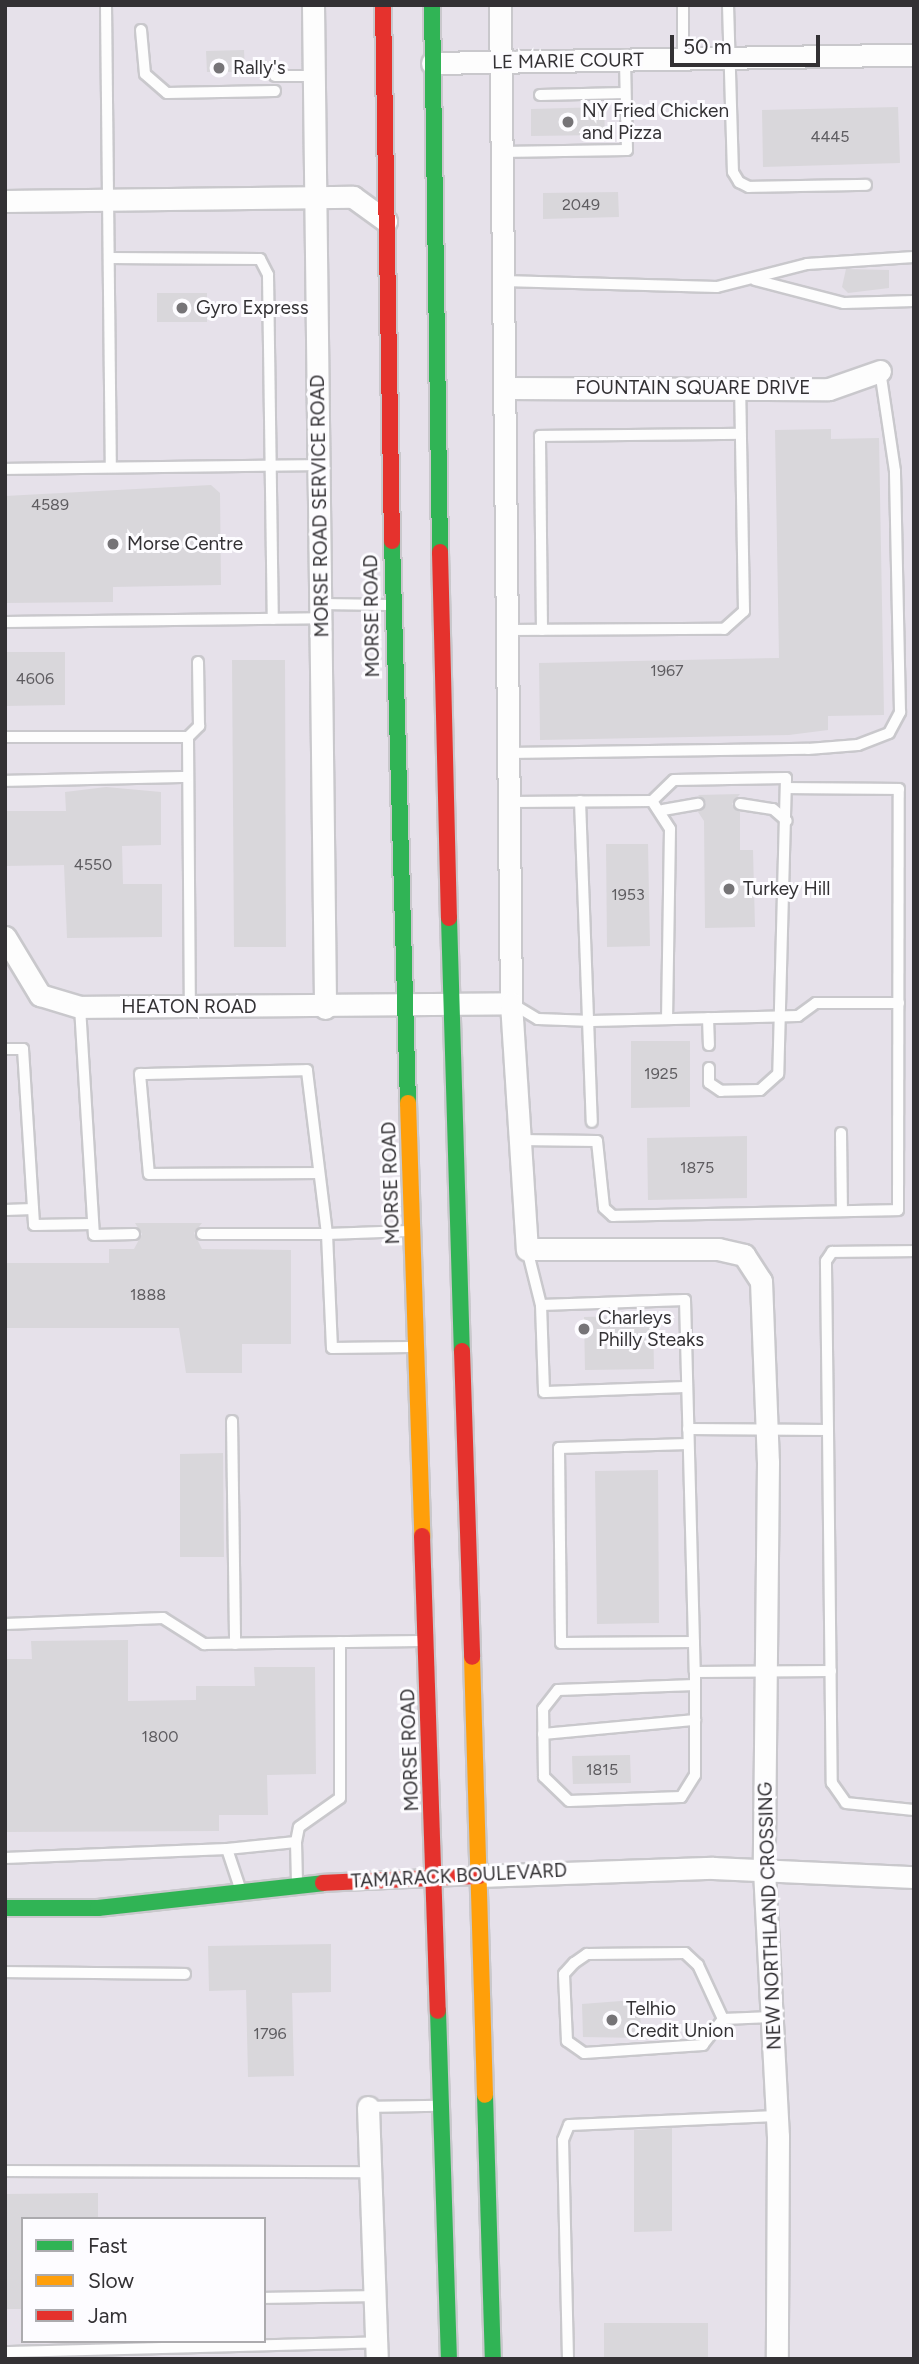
<!DOCTYPE html>
<style>
body{margin:0}
#map{position:relative;width:919px;height:2364px;overflow:hidden;background:#f1eff4;font-family:Figtree,sans-serif}
div>[style]{position:absolute}
[style*='--x']{left:calc(var(--x)*1px);top:calc(var(--y)*1px);width:calc(var(--w)*1px);rotate:calc(var(--a)*1deg)}
.built>*{inset:0;background:#e6e1ea}
.building>*{inset:0;background:#d9d7db}
.roads{filter:drop-shadow(2px 0 #c9c8cc) drop-shadow(-2px 0 #c9c8cc) drop-shadow(0 2px #c9c8cc) drop-shadow(0 -2px #c9c8cc)}
.lane>*{height:10px;margin:-5px;padding:0 5px;transform-origin:5px;border-radius:5px;background:#fdfdfd}
.street>*{height:21px;margin:-10.5px;padding:0 10.5px;transform-origin:10.5px;border-radius:10.5px;background:#fdfdfd}
.fast>*{height:16px;margin:-8px;padding:0 8px;transform-origin:8px;border-radius:8px;background:#30b455}
.slow>*{height:16px;margin:-8px;padding:0 8px;transform-origin:8px;border-radius:8px;background:#ff9f0a}
.jam>*{height:16px;margin:-8px;padding:0 8px;transform-origin:8px;border-radius:8px;background:#e5322d}
.dots>*{width:19px;height:19px;translate:-50% -50%;box-sizing:border-box;border:4px solid #fdfcff;border-radius:50%}
span{translate:-50% -50%;white-space:nowrap;text-align:center;line-height:1.15;-webkit-text-stroke:6px #fdfcff;paint-order:stroke}
.number-label{font-size:16px;color:#5e5c60}
.number-label span{-webkit-text-stroke-width:0}
.street-label{font-size:19px;color:#333134}
.poi-label{font-size:19px;color:#333134}
.left{translate:0 -50%;text-align:left}
.frame{position:absolute;inset:0;border:7px solid #333134;pointer-events:none}
.legend{position:absolute;left:21px;top:2217px;width:245px;height:126px;box-sizing:border-box;background:#fdfcff;border:2px solid #acabae;margin:0;padding:9px 12px;list-style:none;font-size:21px;color:#333134}
.legend li{display:flex;align-items:center;gap:14px;height:35px}
.legend b{width:35px;border:2px solid #acabae}
.scale{position:absolute;left:670px;top:35px;width:150px;height:32px;box-sizing:border-box;border:4px solid #333134;border-top:0;padding-left:9px;font-size:21px;line-height:24px;white-space:nowrap;color:#333134;-webkit-text-stroke:5px #fdfcff;paint-order:stroke}
</style>
<div id="map">
<div class="built">
<div style="clip-path:polygon(evenodd,5px 5px,914px 5px,914px 2359px,5px 2359px,5px 5px,23px 2219px,264px 2219px,264px 2341px,23px 2341px,23px 2219px)"></div>
</div>
<div class="building">
<div style="clip-path:polygon(244px 50px,245px 72px,207px 72px,206px 51px)"></div>
<div style="clip-path:polygon(604px 107px,605px 135px,531px 136px,531px 109px)"></div>
<div style="clip-path:polygon(898px 107px,900px 163px,763px 167px,762px 110px)"></div>
<div style="clip-path:polygon(618px 192px,619px 217px,543px 219px,543px 193px)"></div>
<div style="clip-path:polygon(846px 269px,889px 270px,889px 288px,848px 293px,842px 287px)"></div>
<div style="clip-path:polygon(157px 293px,207px 293px,207px 322px,157px 322px)"></div>
<div style="clip-path:polygon(831px 429px,831px 439px,879px 438px,884px 715px,828px 716px,828px 730px,789px 735px,540px 740px,539px 663px,779px 658px,775px 430px)"></div>
<div style="clip-path:polygon(211px 485px,220px 493px,221px 585px,113px 587px,113px 602px,5px 603px,5px 496px)"></div>
<div style="clip-path:polygon(5px 652px,65px 652px,65px 705px,5px 706px)"></div>
<div style="clip-path:polygon(232px 660px,285px 660px,286px 947px,234px 947px)"></div>
<div style="clip-path:polygon(106px 787px,161px 792px,161px 845px,122px 846px,123px 884px,162px 884px,162px 937px,67px 938px,64px 865px,5px 866px,5px 811px,66px 811px,65px 792px)"></div>
<div style="clip-path:polygon(740px 794px,732px 804px,740px 812px,740px 850px,753px 850px,755px 927px,705px 928px,704px 821px,698px 812px,706px 803px,698px 795px)"></div>
<div style="clip-path:polygon(606px 844px,648px 844px,650px 946px,607px 947px)"></div>
<div style="clip-path:polygon(631px 1041px,690px 1041px,690px 1107px,631px 1108px)"></div>
<div style="clip-path:polygon(747px 1136px,747px 1198px,648px 1200px,647px 1138px)"></div>
<div style="clip-path:polygon(135px 1223px,202px 1223px,194px 1233px,202px 1249px,291px 1250px,291px 1344px,242px 1344px,242px 1373px,186px 1373px,179px 1328px,5px 1328px,5px 1263px,109px 1263px,109px 1249px,134px 1249px,142px 1234px)"></div>
<div style="clip-path:polygon(653px 1315px,654px 1369px,585px 1370px,584px 1317px)"></div>
<div style="clip-path:polygon(223px 1453px,224px 1557px,180px 1557px,180px 1454px)"></div>
<div style="clip-path:polygon(658px 1470px,659px 1623px,597px 1624px,595px 1471px)"></div>
<div style="clip-path:polygon(128px 1640px,128px 1701px,196px 1700px,196px 1686px,255px 1686px,254px 1667px,315px 1667px,316px 1774px,267px 1775px,268px 1815px,219px 1815px,219px 1831px,5px 1832px,5px 1659px,32px 1659px,31px 1641px)"></div>
<div style="clip-path:polygon(630px 1755px,631px 1783px,573px 1784px,572px 1756px)"></div>
<div style="clip-path:polygon(331px 1944px,331px 1992px,292px 1993px,294px 2076px,248px 2077px,246px 1990px,209px 1991px,208px 1946px)"></div>
<div style="clip-path:polygon(621px 2001px,640px 2001px,641px 2038px,583px 2037px,582px 2004px)"></div>
<div style="clip-path:polygon(672px 2128px,672px 2231px,634px 2232px,634px 2130px)"></div>
<div style="clip-path:polygon(98px 2193px,98px 2219px,23px 2219px,23px 2309px,5px 2309px,5px 2194px)"></div>
<div style="clip-path:polygon(604px 2323px,708px 2323px,708px 2359px,604px 2359px)"></div>
</div>
<div class="roads">
<div class="lane">
<div style="--x:106;--y:5;--w:462;--a:89.4"></div>
<div style="--x:683;--y:5;--w:54;--a:90"></div>
<div style="--x:728;--y:5;--w:167;--a:88.3"></div>
<div style="--x:733;--y:172;--w:12;--a:59"></div>
<div style="--x:739;--y:182;--w:11;--a:27"></div>
<div style="--x:749;--y:187;--w:117;--a:-1"></div>
<div style="--x:141;--y:30;--w:44;--a:84.8"></div>
<div style="--x:145;--y:74;--w:29;--a:41"></div>
<div style="--x:167;--y:93;--w:108;--a:-1.1"></div>
<div style="--x:275;--y:76;--w:41;--a:0"></div>
<div style="--x:540;--y:95;--w:85;--a:-1.3"></div>
<div style="--x:501;--y:152;--w:126;--a:-0.9"></div>
<div style="--x:627;--y:150;--w:90;--a:-91.3"></div>
<div style="--x:109;--y:258;--w:151;--a:0.4"></div>
<div style="--x:260;--y:259;--w:18;--a:63"></div>
<div style="--x:268;--y:275;--w:344;--a:89.2"></div>
<div style="--x:755;--y:280;--w:92;--a:14.5"></div>
<div style="--x:844;--y:303;--w:70;--a:-1.6"></div>
<div style="--x:503;--y:281;--w:214;--a:1.6"></div>
<div style="--x:717;--y:287;--w:93;--a:-14.3"></div>
<div style="--x:807;--y:264;--w:107;--a:-3.7"></div>
<div style="--x:5;--y:469;--w:315;--a:-0.7"></div>
<div style="--x:321;--y:604;--w:67;--a:0.9"></div>
<div style="--x:5;--y:622;--w:317;--a:-0.7"></div>
<div style="--x:507;--y:630;--w:217;--a:-0.3"></div>
<div style="--x:724;--y:629;--w:27;--a:-42"></div>
<div style="--x:744;--y:611;--w:223;--a:-91"></div>
<div style="--x:542;--y:630;--w:194;--a:-90.6"></div>
<div style="--x:540;--y:436;--w:200;--a:-0.6"></div>
<div style="--x:5;--y:737;--w:183;--a:0"></div>
<div style="--x:188;--y:737;--w:16;--a:-45"></div>
<div style="--x:199;--y:726;--w:64;--a:-90.9"></div>
<div style="--x:188;--y:737;--w:270;--a:89.6"></div>
<div style="--x:508;--y:753;--w:300;--a:-0.8"></div>
<div style="--x:808;--y:749;--w:50;--a:-4.6"></div>
<div style="--x:858;--y:745;--w:33;--a:-21"></div>
<div style="--x:889;--y:733;--w:24;--a:-62"></div>
<div style="--x:900;--y:712;--w:241;--a:-91.2"></div>
<div style="--x:895;--y:471;--w:101;--a:-98.5"></div>
<div style="--x:5;--y:781;--w:183;--a:-1.3"></div>
<div style="--x:580;--y:801;--w:321;--a:87.9"></div>
<div style="--x:652;--y:801;--w:33;--a:57"></div>
<div style="--x:670;--y:829;--w:190;--a:90.9"></div>
<div style="--x:509;--y:802;--w:143;--a:-0.4"></div>
<div style="--x:652;--y:801;--w:30;--a:-44"></div>
<div style="--x:674;--y:780;--w:112;--a:-1"></div>
<div style="--x:786;--y:778;--w:296;--a:91.5"></div>
<div style="--x:778;--y:1074;--w:24;--a:138"></div>
<div style="--x:760;--y:1090;--w:39;--a:179"></div>
<div style="--x:721;--y:1091;--w:14;--a:-146"></div>
<div style="--x:709;--y:1083;--w:15;--a:-90"></div>
<div style="--x:740;--y:804;--w:33;--a:9"></div>
<div style="--x:773;--y:809;--w:18;--a:41"></div>
<div style="--x:663;--y:810;--w:36;--a:-10"></div>
<div style="--x:511;--y:1003;--w:31;--a:31"></div>
<div style="--x:538;--y:1019;--w:54;--a:2.1"></div>
<div style="--x:592;--y:1021;--w:206;--a:-1.4"></div>
<div style="--x:798;--y:1016;--w:22;--a:-36"></div>
<div style="--x:816;--y:1003;--w:83;--a:0"></div>
<div style="--x:80;--y:1007;--w:228;--a:86.5"></div>
<div style="--x:94;--y:1235;--w:40;--a:-1.4"></div>
<div style="--x:708;--y:1018;--w:27;--a:88"></div>
<div style="--x:5;--y:1049;--w:18;--a:0"></div>
<div style="--x:23;--y:1049;--w:176;--a:86.4"></div>
<div style="--x:34;--y:1225;--w:59;--a:-1"></div>
<div style="--x:841;--y:1133;--w:78;--a:89.3"></div>
<div style="--x:519;--y:1140;--w:78;--a:0.7"></div>
<div style="--x:597;--y:1141;--w:67;--a:84"></div>
<div style="--x:604;--y:1208;--w:12;--a:42"></div>
<div style="--x:613;--y:1216;--w:285;--a:-1.2"></div>
<div style="--x:898;--y:1210;--w:421;--a:-89.9"></div>
<div style="--x:899;--y:789;--w:113;--a:-179.5"></div>
<div style="--x:5;--y:1210;--w:28;--a:-2"></div>
<div style="--x:409;--y:1231;--w:82;--a:177.9"></div>
<div style="--x:327;--y:1234;--w:114;--a:87.5"></div>
<div style="--x:332;--y:1348;--w:78;--a:-0.7"></div>
<div style="--x:202;--y:1234;--w:125;--a:0"></div>
<div style="--x:327;--y:1234;--w:165;--a:-97"></div>
<div style="--x:307;--y:1070;--w:167;--a:178.6"></div>
<div style="--x:140;--y:1074;--w:100;--a:84.9"></div>
<div style="--x:149;--y:1174;--w:169;--a:-0.3"></div>
<div style="--x:527;--y:1249;--w:58;--a:76"></div>
<div style="--x:541;--y:1305;--w:144;--a:-2"></div>
<div style="--x:685;--y:1300;--w:372;--a:88.5"></div>
<div style="--x:695;--y:1672;--w:103;--a:90"></div>
<div style="--x:695;--y:1775;--w:26;--a:122"></div>
<div style="--x:681;--y:1797;--w:112;--a:178"></div>
<div style="--x:569;--y:1801;--w:35;--a:-136"></div>
<div style="--x:544;--y:1777;--w:68;--a:-90.8"></div>
<div style="--x:543;--y:1709;--w:24;--a:-52"></div>
<div style="--x:558;--y:1690;--w:137;--a:-2.1"></div>
<div style="--x:541;--y:1305;--w:87;--a:88"></div>
<div style="--x:544;--y:1392;--w:143;--a:-2"></div>
<div style="--x:232;--y:1421;--w:223;--a:89.2"></div>
<div style="--x:688;--y:1429;--w:140;--a:0.4"></div>
<div style="--x:828;--y:1430;--w:169;--a:-90.7"></div>
<div style="--x:826;--y:1261;--w:11;--a:-56"></div>
<div style="--x:832;--y:1252;--w:82;--a:-0.7"></div>
<div style="--x:828;--y:1430;--w:353;--a:89.4"></div>
<div style="--x:832;--y:1783;--w:24;--a:55"></div>
<div style="--x:846;--y:1803;--w:68;--a:5.9"></div>
<div style="--x:688;--y:1444;--w:129;--a:178.2"></div>
<div style="--x:559;--y:1448;--w:195;--a:89.4"></div>
<div style="--x:561;--y:1643;--w:133;--a:-0.4"></div>
<div style="--x:5;--y:1624;--w:158;--a:-2.2"></div>
<div style="--x:163;--y:1618;--w:49;--a:32.4"></div>
<div style="--x:204;--y:1644;--w:216;--a:-0.8"></div>
<div style="--x:695;--y:1672;--w:136;--a:-0.4"></div>
<div style="--x:543;--y:1734;--w:153;--a:-5.3"></div>
<div style="--x:296;--y:1842;--w:15;--a:-79"></div>
<div style="--x:299;--y:1827;--w:50;--a:-35.3"></div>
<div style="--x:340;--y:1798;--w:156;--a:-90"></div>
<div style="--x:227;--y:1849;--w:69;--a:-5.8"></div>
<div style="--x:296;--y:1842;--w:41;--a:88.6"></div>
<div style="--x:5;--y:1858;--w:222;--a:-2.3"></div>
<div style="--x:227;--y:1849;--w:41;--a:71.6"></div>
<div style="--x:685;--y:1953;--w:18;--a:43"></div>
<div style="--x:698;--y:1965;--w:60;--a:65.2"></div>
<div style="--x:723;--y:2019;--w:33;--a:128"></div>
<div style="--x:703;--y:2045;--w:119;--a:176.2"></div>
<div style="--x:584;--y:2053;--w:21;--a:-145"></div>
<div style="--x:567;--y:2041;--w:67;--a:-92.6"></div>
<div style="--x:564;--y:1974;--w:15;--a:-48"></div>
<div style="--x:574;--y:1963;--w:16;--a:-35"></div>
<div style="--x:587;--y:1954;--w:98;--a:-0.6"></div>
<div style="--x:5;--y:1972;--w:180;--a:0.6"></div>
<div style="--x:723;--y:2019;--w:49;--a:-2.3"></div>
<div style="--x:368;--y:2107;--w:67;--a:-0.9"></div>
<div style="--x:5;--y:2171;--w:364;--a:0.2"></div>
<div style="--x:264;--y:2298;--w:110;--a:-1"></div>
<div style="--x:5;--y:2352;--w:371;--a:-1.5"></div>
<div style="--x:568;--y:2359;--w:219;--a:-91.3"></div>
<div style="--x:563;--y:2140;--w:16;--a:-68"></div>
<div style="--x:569;--y:2125;--w:208;--a:-2.5"></div>
</div>
<div class="street">
<div style="--x:313;--y:5;--w:1003;--a:89.31"></div>
<div style="--x:432;--y:63;--w:482;--a:-1"></div>
<div style="--x:5;--y:201;--w:348;--a:-0.7"></div>
<div style="--x:353;--y:197;--w:41;--a:36"></div>
<div style="--x:504;--y:388;--w:325;--a:0.2"></div>
<div style="--x:829;--y:389;--w:54;--a:-19.4"></div>
<div style="--x:5;--y:937;--w:68;--a:58.9"></div>
<div style="--x:40;--y:995;--w:42;--a:16.7"></div>
<div style="--x:80;--y:1007;--w:431;--a:-0.5"></div>
<div style="--x:511;--y:1003;--w:998;--a:-90.63"></div>
<div style="--x:511;--y:1003;--w:247;--a:86.3"></div>
<div style="--x:527;--y:1249;--w:191;--a:0"></div>
<div style="--x:718;--y:1249;--w:27;--a:13"></div>
<div style="--x:744;--y:1255;--w:31;--a:57"></div>
<div style="--x:761;--y:1281;--w:181;--a:87.8"></div>
<div style="--x:768;--y:1462;--w:408;--a:90.6"></div>
<div style="--x:764;--y:1870;--w:266;--a:87"></div>
<div style="--x:778;--y:2136;--w:223;--a:90.3"></div>
<div style="--x:479;--y:1876;--w:234;--a:-2"></div>
<div style="--x:713;--y:1868;--w:201;--a:2.6"></div>
<div style="--x:368;--y:2107;--w:252;--a:88"></div>
</div>
<div class="fast">
<div style="--x:432;--y:5;--w:547;--a:89.16"></div>
<div style="--x:392;--y:541;--w:562;--a:88.37"></div>
<div style="--x:449;--y:918;--w:433;--a:88.3"></div>
<div style="--x:5;--y:1908;--w:93;--a:0"></div>
<div style="--x:98;--y:1908;--w:226;--a:-6.3"></div>
<div style="--x:438;--y:2011;--w:348;--a:88.2"></div>
<div style="--x:485;--y:2095;--w:264;--a:88.3"></div>
</div>
<div class="slow">
<div style="--x:408;--y:1103;--w:433;--a:88.1"></div>
<div style="--x:472;--y:1657;--w:438;--a:88.3"></div>
</div>
<div class="jam">
<div style="--x:383;--y:5;--w:536;--a:89.04"></div>
<div style="--x:440;--y:552;--w:366;--a:88.6"></div>
<div style="--x:462;--y:1351;--w:306;--a:88.1"></div>
<div style="--x:422;--y:1536;--w:475;--a:88.1"></div>
<div style="--x:323;--y:1883;--w:156;--a:-2.6"></div>
</div>
</div>
<div class="dots">
<div style="left:219px;top:68px;background:#767477"></div>
<div style="left:568px;top:122px;background:#767477"></div>
<div style="left:182px;top:308px;background:#767477"></div>
<div style="left:113px;top:544px;background:#767477"></div>
<div style="left:729px;top:889px;background:#767477"></div>
<div style="left:584px;top:1329px;background:#767477"></div>
<div style="left:612px;top:2020px;background:#767477"></div>
</div>
<div class="number-label">
<span style="left:830px;top:137px">4445</span>
<span style="left:581px;top:205px">2049</span>
<span style="left:50px;top:505px">4589</span>
<span style="left:667px;top:671px">1967</span>
<span style="left:35px;top:679px">4606</span>
<span style="left:93px;top:865px">4550</span>
<span style="left:628px;top:895px">1953</span>
<span style="left:661px;top:1074px">1925</span>
<span style="left:697px;top:1168px">1875</span>
<span style="left:148px;top:1295px">1888</span>
<span style="left:160px;top:1737px">1800</span>
<span style="left:602px;top:1770px">1815</span>
<span style="left:270px;top:2034px">1796</span>
</div>
<div class="street-label">
<span style="left:568px;top:61px;rotate:-1deg">LE MARIE COURT</span>
<span style="left:693px;top:388px">FOUNTAIN SQUARE DRIVE</span>
<span style="left:320px;top:506px;rotate:-91deg">MORSE ROAD SERVICE ROAD</span>
<span style="left:372px;top:616px;rotate:-91deg">MORSE ROAD</span>
<span style="left:189px;top:1007px">HEATON ROAD</span>
<span style="left:391px;top:1183px;rotate:-92deg">MORSE ROAD</span>
<span style="left:410px;top:1750px;rotate:-92deg">MORSE ROAD</span>
<span style="left:459px;top:1876px;rotate:-3deg">TAMARACK BOULEVARD</span>
<span style="left:770px;top:1916px;rotate:-92deg">NEW NORTHLAND CROSSING</span>
</div>
<div class="poi-label">
<span class="left" style="left:233px;top:68px">Rally's</span>
<span class="left" style="left:582px;top:122px">NY Fried Chicken<br>and Pizza</span>
<span class="left" style="left:196px;top:308px">Gyro Express</span>
<span class="left" style="left:127px;top:544px">Morse Centre</span>
<span class="left" style="left:743px;top:889px">Turkey Hill</span>
<span class="left" style="left:598px;top:1329px">Charleys<br>Philly Steaks</span>
<span class="left" style="left:626px;top:2020px">Telhio<br>Credit Union</span>
</div>
<div class="frame"></div>
<ul class="legend">
<li><b style="height:9px;background:#30b455"></b>Fast</li>
<li><b style="height:9px;background:#ff9f0a"></b>Slow</li>
<li><b style="height:9px;background:#e5322d"></b>Jam</li>
</ul>
<div class="scale">50 m</div>
</div>
